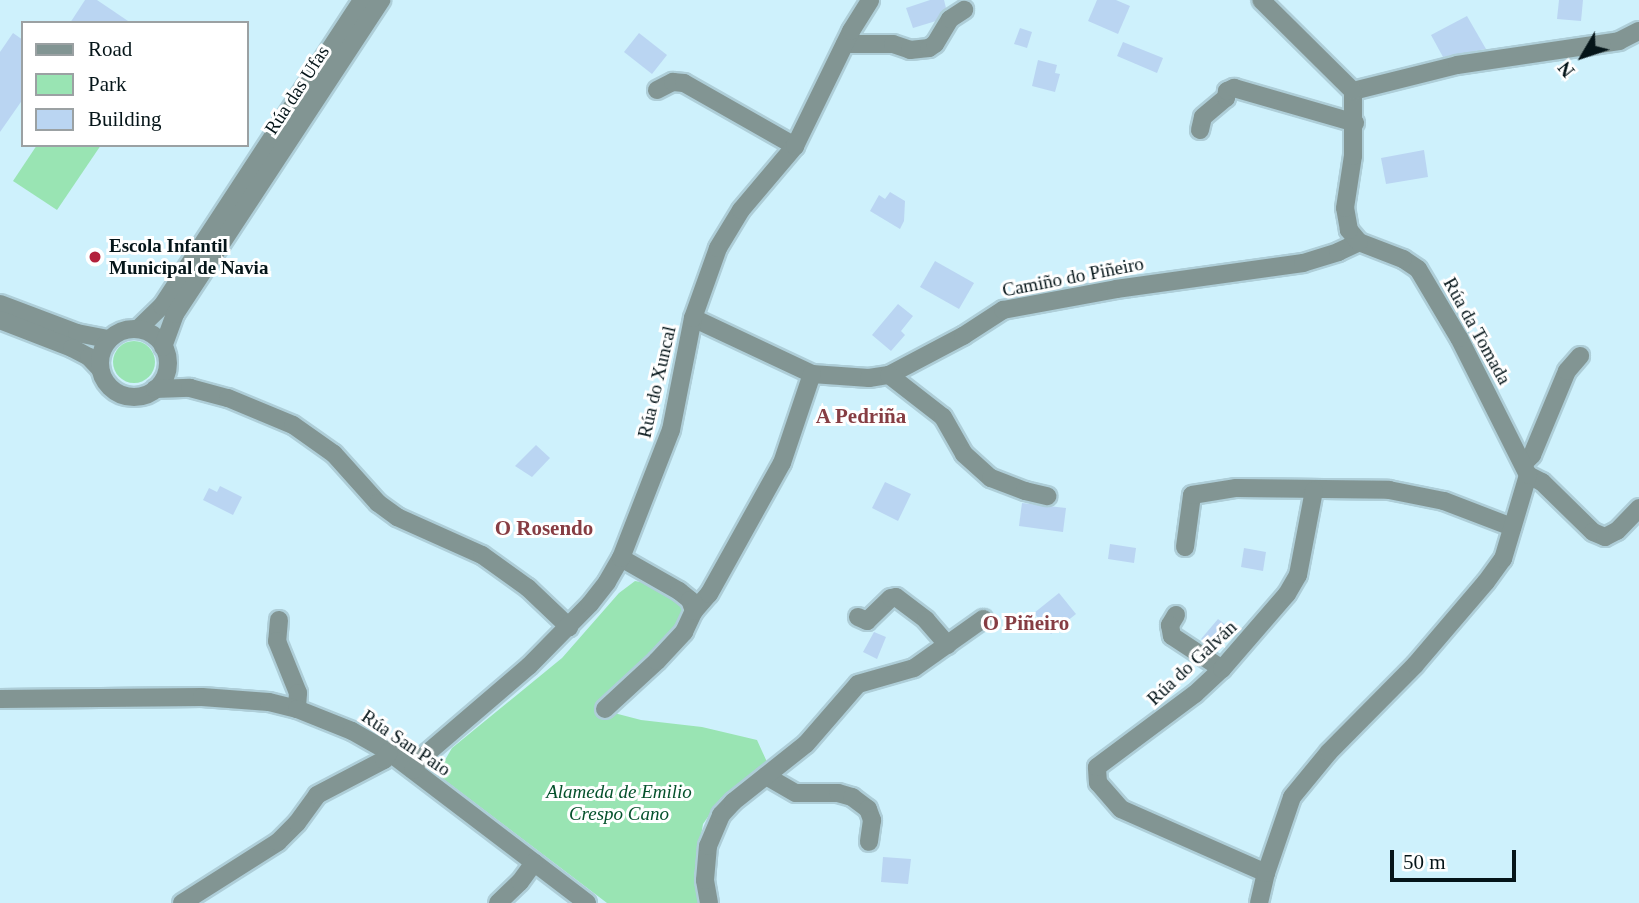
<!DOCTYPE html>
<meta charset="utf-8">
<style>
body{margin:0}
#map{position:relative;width:1639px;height:903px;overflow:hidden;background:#cef1fc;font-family:Georgia,serif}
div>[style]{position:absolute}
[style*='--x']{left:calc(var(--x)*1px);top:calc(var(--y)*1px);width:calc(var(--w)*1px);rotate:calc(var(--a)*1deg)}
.green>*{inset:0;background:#99e4b3}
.round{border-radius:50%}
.building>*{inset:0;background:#bad5f2}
.roads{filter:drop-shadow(2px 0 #aeced8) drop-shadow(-2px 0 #aeced8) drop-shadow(0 2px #aeced8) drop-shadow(0 -2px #aeced8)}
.minor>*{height:18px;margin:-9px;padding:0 9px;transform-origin:9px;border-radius:9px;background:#829593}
.minor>.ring{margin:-9px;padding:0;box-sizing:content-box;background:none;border:18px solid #829593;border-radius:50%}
.dots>*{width:19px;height:19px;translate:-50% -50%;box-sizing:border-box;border:4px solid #fff;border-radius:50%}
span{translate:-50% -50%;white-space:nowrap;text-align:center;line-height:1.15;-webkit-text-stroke:6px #fff;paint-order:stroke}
.street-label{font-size:19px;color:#051519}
.poi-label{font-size:19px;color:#051519;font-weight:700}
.left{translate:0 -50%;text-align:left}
.park-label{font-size:19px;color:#05512c;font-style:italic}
.neighbourhood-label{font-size:21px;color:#863d43;font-weight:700}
.legend{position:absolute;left:21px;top:21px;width:228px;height:126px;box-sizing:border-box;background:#fff;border:2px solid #9ba1a3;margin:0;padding:9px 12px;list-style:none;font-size:21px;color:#051519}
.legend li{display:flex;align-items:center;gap:14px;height:35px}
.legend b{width:35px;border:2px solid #9ba1a3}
.north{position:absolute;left:1548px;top:21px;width:70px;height:70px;-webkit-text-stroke:5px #fff;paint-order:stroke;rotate:231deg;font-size:19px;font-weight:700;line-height:28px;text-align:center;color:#051519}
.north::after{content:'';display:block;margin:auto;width:24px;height:32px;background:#051519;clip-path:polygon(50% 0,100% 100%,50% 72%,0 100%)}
.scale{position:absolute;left:1390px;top:850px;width:126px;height:32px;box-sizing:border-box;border:4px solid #051519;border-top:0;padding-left:9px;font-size:21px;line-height:24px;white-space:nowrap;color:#051519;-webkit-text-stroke:5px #fff;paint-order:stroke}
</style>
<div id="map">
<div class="green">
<div style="clip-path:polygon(37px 145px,101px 145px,57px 210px,13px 181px)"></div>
<div class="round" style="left:113px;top:341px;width:42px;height:42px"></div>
<div style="clip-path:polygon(635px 581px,651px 584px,669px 595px,682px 605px,685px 616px,679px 627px,602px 703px,618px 714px,641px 720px,702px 727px,757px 740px,767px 762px,721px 798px,703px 824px,694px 877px,701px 903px,607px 903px,442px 778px,438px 772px,452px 748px,562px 658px,619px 593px)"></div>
</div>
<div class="building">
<div style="clip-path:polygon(85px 0,97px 0,131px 23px,70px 23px)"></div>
<div style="clip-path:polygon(930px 0,944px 0,946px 8px,936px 21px,913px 28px,906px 8px)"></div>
<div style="clip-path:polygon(1097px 0,1116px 0,1130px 6px,1118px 34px,1088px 21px)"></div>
<div style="clip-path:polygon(1559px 0,1583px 0,1581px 21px,1557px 19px)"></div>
<div style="clip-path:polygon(1467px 16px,1486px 49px,1443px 57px,1431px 35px)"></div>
<div style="clip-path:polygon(1020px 28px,1032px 32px,1027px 48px,1014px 44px)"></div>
<div style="clip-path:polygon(13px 33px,23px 40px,23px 99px,0 132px,0 52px)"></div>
<div style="clip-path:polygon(639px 33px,667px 55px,652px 74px,624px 52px)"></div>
<div style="clip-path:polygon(1123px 42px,1163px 58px,1157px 73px,1117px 56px)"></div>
<div style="clip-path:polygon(1038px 60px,1057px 65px,1055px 73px,1060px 74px,1055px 92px,1032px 86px)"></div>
<div style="clip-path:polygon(1424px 150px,1428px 177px,1386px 184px,1381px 158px)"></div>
<div style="clip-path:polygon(890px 192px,905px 201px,904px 221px,900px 229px,870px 211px,879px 195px,885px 199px)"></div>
<div style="clip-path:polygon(935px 261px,974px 283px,959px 309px,920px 287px)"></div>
<div style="clip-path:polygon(898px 304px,913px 316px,901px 331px,905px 335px,891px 351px,872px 335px)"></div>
<div style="clip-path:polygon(536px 445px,550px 458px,532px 477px,515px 466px)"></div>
<div style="clip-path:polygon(885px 482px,911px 494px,898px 521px,872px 508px)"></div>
<div style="clip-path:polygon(220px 486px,242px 497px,233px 515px,203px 500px,209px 488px,217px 492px)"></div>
<div style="clip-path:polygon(1022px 503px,1066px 508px,1063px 532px,1019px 526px)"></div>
<div style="clip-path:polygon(1110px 544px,1136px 548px,1134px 563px,1108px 559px)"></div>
<div style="clip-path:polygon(1244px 548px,1266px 552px,1263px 571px,1241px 567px)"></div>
<div style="clip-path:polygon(1059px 593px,1076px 614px,1051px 634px,1034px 613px)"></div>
<div style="clip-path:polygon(1218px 619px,1234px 631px,1217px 652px,1201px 639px)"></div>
<div style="clip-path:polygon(874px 632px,886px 637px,877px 659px,863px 652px)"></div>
<div style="clip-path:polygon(883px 857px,911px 859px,908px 884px,881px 882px)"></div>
</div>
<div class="roads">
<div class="minor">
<div style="--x:845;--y:44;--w:48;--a:0"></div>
<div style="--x:893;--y:44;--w:18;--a:19"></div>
<div style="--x:910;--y:50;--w:19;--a:-6"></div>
<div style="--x:929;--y:48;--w:7;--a:-34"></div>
<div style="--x:935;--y:44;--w:29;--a:-59"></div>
<div style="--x:950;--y:19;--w:17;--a:-33"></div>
<div style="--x:657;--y:90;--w:18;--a:-27"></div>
<div style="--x:673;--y:82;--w:11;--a:5"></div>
<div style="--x:684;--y:83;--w:128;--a:29.6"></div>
<div style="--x:1353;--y:91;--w:107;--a:-14"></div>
<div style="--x:1457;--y:65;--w:164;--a:-8.4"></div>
<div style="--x:1619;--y:41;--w:22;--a:-27"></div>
<div style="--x:1200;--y:130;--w:13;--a:-77"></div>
<div style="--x:1203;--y:117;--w:30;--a:-40"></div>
<div style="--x:1226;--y:98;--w:7;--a:-82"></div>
<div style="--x:1227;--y:91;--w:8;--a:-23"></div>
<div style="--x:1234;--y:88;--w:126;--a:16.1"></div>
<div style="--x:0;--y:304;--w:82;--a:20.6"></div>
<div style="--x:77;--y:333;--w:33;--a:11"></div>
<div style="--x:693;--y:318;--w:132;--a:25.2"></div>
<div style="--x:812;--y:374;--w:57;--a:4"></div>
<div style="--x:869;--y:378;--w:20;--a:-9"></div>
<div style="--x:889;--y:375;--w:84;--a:-27.8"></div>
<div style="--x:963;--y:336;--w:48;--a:-33"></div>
<div style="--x:1003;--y:310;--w:115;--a:-10.5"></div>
<div style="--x:1116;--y:289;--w:189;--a:-7.9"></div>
<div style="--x:1303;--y:263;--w:37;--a:-17"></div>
<div style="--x:1338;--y:252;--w:23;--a:-25"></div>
<div style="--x:0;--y:320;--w:77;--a:21.3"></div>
<div style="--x:72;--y:348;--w:19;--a:28"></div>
<div style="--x:89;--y:357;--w:16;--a:47"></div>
<div style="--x:138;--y:329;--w:33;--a:-44"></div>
<div style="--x:162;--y:306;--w:366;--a:-56.8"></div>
<div class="ring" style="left:100px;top:329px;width:50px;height:50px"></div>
<div style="--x:163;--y:347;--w:35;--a:-70"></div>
<div style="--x:175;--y:314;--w:376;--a:-56.7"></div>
<div style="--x:889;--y:375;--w:68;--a:37.9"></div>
<div style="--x:943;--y:417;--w:43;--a:60.4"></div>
<div style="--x:964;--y:454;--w:36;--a:42"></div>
<div style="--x:991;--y:478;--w:36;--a:21"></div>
<div style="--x:1025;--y:491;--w:23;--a:13"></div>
<div style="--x:155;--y:389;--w:35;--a:-2"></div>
<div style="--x:190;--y:388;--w:39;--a:15"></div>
<div style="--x:228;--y:398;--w:70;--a:22.6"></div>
<div style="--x:293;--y:425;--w:50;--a:35.3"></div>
<div style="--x:334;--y:454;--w:66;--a:48.1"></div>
<div style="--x:378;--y:503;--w:24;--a:36"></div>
<div style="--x:397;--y:517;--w:93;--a:24.1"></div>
<div style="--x:482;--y:555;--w:57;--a:35.7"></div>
<div style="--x:528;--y:588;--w:57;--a:43.6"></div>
<div style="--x:1523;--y:464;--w:13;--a:-45"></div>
<div style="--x:1532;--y:455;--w:91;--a:-67.4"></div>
<div style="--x:1567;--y:371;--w:20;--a:-49"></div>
<div style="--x:1528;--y:475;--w:16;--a:27"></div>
<div style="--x:1542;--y:482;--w:71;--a:44.4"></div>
<div style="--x:1593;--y:532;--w:13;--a:23"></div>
<div style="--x:1605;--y:537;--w:13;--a:-27"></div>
<div style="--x:1617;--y:531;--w:32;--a:-46"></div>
<div style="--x:1185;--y:547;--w:52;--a:-82.3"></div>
<div style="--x:1192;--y:495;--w:45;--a:-9"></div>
<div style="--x:1236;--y:488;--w:153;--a:0.7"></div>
<div style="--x:1389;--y:490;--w:56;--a:11.3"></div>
<div style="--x:1444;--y:501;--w:73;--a:20.9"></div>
<div style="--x:621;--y:558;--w:67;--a:29.6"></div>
<div style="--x:679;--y:591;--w:14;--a:39"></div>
<div style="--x:690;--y:600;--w:12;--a:70"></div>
<div style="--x:1176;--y:615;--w:12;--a:121"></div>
<div style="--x:1170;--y:625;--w:11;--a:80"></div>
<div style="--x:1172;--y:636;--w:60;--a:33.4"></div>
<div style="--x:858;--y:617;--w:10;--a:24"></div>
<div style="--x:867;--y:621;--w:33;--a:-44"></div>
<div style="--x:891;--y:598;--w:5;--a:-11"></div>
<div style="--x:896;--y:597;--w:38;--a:37"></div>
<div style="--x:926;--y:620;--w:33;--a:49"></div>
<div style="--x:279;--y:620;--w:21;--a:95"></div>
<div style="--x:277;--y:641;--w:56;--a:68"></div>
<div style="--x:298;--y:693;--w:16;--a:94"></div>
<div style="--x:0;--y:699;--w:202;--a:-0.6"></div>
<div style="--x:202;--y:697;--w:67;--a:4.3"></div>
<div style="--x:269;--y:702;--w:29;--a:14"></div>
<div style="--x:297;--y:709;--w:59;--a:21.8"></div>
<div style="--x:352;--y:731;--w:43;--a:29.6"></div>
<div style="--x:389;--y:752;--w:249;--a:37.3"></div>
<div style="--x:605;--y:709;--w:71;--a:-42.7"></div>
<div style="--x:657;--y:661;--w:40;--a:-47"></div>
<div style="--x:684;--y:632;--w:23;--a:-65"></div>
<div style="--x:694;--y:611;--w:23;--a:-49"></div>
<div style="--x:709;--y:594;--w:150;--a:-60.9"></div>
<div style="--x:782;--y:463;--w:94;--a:-71.4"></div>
<div style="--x:413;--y:770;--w:10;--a:-61"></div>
<div style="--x:418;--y:761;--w:146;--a:-40.6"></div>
<div style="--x:529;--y:666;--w:87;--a:-45.5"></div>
<div style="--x:590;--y:604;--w:28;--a:-52"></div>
<div style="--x:607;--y:582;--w:28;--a:-60"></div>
<div style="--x:621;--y:558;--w:137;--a:-68.7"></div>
<div style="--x:671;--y:430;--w:114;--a:-78.9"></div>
<div style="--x:693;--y:318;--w:74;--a:-70.3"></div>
<div style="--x:718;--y:248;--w:44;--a:-58.8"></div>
<div style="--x:741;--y:210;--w:84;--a:-49.8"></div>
<div style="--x:795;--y:146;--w:128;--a:-64"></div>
<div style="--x:851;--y:31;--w:36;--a:-58"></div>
<div style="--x:766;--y:776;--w:34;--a:30"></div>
<div style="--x:796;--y:793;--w:42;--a:0"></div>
<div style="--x:838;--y:793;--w:15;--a:16"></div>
<div style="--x:852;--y:797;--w:20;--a:37"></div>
<div style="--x:868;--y:809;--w:12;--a:70"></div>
<div style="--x:872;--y:820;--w:22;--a:98"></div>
<div style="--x:1266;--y:873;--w:158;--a:-156.2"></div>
<div style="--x:1121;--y:809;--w:35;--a:-131"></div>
<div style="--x:1098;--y:783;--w:16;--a:-94"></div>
<div style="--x:1097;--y:767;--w:122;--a:-36.7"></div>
<div style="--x:1195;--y:694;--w:37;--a:-43"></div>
<div style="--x:1222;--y:669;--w:99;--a:-49.1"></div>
<div style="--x:1287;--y:594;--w:22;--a:-60"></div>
<div style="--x:1298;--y:575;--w:86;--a:-79.3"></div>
<div style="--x:182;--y:903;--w:114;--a:-32.4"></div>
<div style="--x:278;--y:842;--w:27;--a:-45"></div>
<div style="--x:297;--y:823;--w:34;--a:-54"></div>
<div style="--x:317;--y:795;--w:76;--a:-27.6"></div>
<div style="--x:384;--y:760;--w:9;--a:-58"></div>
<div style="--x:498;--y:903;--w:30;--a:-44"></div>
<div style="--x:520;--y:882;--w:24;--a:-54"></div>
<div style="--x:709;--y:903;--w:23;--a:-100"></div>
<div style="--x:705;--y:880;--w:34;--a:-85"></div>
<div style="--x:708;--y:846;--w:34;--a:-67"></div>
<div style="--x:721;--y:815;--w:18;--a:-47"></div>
<div style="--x:733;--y:802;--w:93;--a:-38.5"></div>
<div style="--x:806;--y:744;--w:79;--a:-49.1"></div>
<div style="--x:858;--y:684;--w:58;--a:-15.9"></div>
<div style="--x:914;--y:668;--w:85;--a:-35.4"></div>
<div style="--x:1259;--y:903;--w:31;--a:-77"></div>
<div style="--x:1266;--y:873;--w:80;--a:-71.1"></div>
<div style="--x:1292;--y:797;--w:58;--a:-50.6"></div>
<div style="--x:1329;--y:752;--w:122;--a:-45.3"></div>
<div style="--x:1415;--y:665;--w:109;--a:-49.5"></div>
<div style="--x:1486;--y:582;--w:29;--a:-54"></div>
<div style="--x:1503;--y:559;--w:88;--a:-73.4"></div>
<div style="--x:1528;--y:475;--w:153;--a:-116.7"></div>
<div style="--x:1459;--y:338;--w:80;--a:-120.7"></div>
<div style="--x:1418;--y:269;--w:18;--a:-146"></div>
<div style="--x:1403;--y:259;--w:47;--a:-158.9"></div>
<div style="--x:1359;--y:242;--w:16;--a:-130"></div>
<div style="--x:1349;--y:230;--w:22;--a:-100"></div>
<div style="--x:1345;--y:208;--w:53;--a:-81.3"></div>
<div style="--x:1353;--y:156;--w:65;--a:-90"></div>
<div style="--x:1353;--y:91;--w:129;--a:-135.3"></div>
</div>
</div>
<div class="dots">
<div style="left:95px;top:257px;background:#b2203c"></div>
</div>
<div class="street-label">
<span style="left:297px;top:90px;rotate:-57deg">Rúa das Ufas</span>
<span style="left:1073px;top:277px;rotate:-11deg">Camiño do Piñeiro</span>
<span style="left:1477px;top:331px;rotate:61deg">Rúa da Tomada</span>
<span style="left:657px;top:382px;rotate:-77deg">Rúa do Xuncal</span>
<span style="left:1192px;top:663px;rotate:-43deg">Rúa do Galván</span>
<span style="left:406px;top:743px;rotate:34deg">Rúa San Paio</span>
</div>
<div class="poi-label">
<span class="left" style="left:109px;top:257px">Escola Infantil<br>Municipal de Navia</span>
</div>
<div class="park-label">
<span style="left:619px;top:803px">Alameda de Emilio<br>Crespo Cano</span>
</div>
<div class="neighbourhood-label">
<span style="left:861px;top:416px">A Pedriña</span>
<span style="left:544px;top:528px">O Rosendo</span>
<span style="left:1026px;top:623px">O Piñeiro</span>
</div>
<ul class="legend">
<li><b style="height:9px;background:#829593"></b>Road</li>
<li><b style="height:19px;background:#99e4b3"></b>Park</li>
<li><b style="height:19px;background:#bad5f2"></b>Building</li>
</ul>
<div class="north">N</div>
<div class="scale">50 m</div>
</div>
